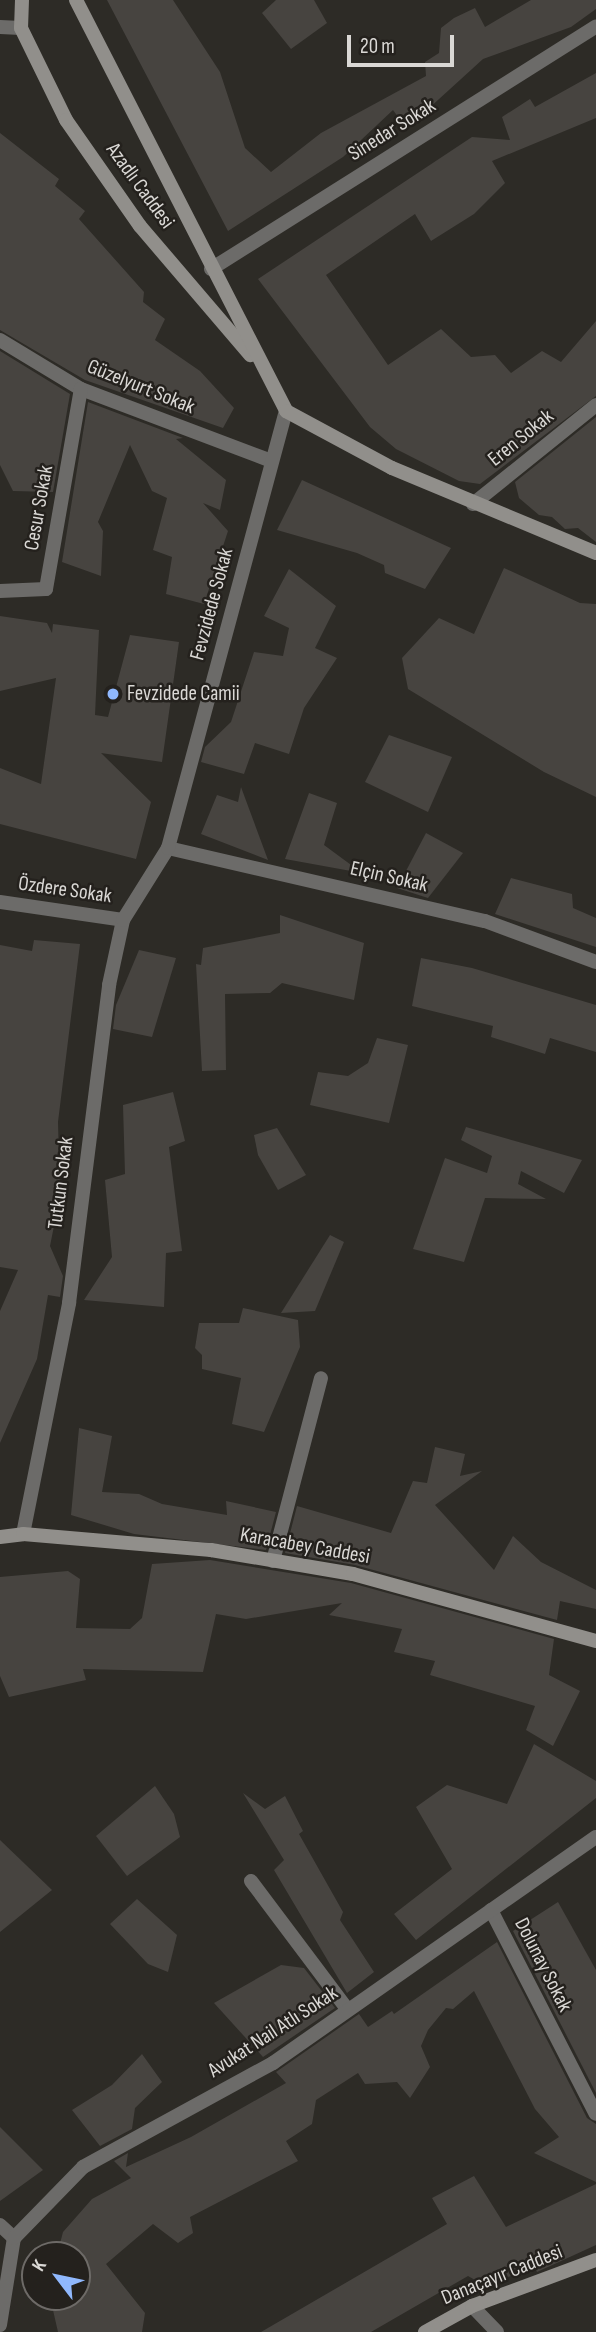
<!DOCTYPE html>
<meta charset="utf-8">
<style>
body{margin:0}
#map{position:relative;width:596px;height:2332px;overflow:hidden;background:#2d2b26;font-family:"Sofia Sans Condensed",sans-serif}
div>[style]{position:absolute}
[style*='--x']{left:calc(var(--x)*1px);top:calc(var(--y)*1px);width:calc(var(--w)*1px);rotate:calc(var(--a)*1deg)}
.building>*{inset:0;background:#474440}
.street>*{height:14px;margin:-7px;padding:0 7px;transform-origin:7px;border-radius:7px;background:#6c6b69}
.secondary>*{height:14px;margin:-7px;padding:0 7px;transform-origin:7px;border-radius:7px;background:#918f8b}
.dots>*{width:19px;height:19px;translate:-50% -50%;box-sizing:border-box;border:4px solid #24211d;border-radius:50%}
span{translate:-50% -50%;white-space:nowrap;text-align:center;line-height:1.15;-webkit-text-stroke:5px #24211d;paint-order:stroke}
.street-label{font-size:21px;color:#dad8d5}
.poi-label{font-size:21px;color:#dad8d5}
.left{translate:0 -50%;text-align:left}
.north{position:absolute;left:21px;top:2241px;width:70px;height:70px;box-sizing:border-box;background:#24211d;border:2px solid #6d6a67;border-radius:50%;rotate:302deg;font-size:19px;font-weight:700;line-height:28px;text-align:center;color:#dad8d5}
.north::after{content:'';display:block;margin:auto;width:24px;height:32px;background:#90b8fd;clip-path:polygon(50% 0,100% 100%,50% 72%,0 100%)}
.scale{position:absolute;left:347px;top:35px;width:107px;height:32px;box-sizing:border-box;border:4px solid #dad8d5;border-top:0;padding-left:9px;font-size:21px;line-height:24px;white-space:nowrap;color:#dad8d5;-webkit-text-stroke:5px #24211d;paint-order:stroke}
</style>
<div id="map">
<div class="building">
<div style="clip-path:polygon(107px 0,173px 0,220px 72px,245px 148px,271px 172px,321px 133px,426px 76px,425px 62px,439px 53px,441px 28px,454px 18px,475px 8px,485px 27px,531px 0,596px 0,596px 9px,571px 27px,483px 59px,427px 110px,401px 121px,393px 110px,343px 157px,228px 231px)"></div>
<div style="clip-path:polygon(276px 0,314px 0,327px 23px,291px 49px,262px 13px)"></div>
<div style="clip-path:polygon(596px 73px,596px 118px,492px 161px,505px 183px,474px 214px,431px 241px,415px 214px,326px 275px,388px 365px,441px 329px,471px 357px,495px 355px,511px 373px,542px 351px,561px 362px,596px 321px,596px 396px,480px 484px,459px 481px,396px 449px,370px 427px,258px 279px,472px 137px,510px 140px,502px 117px,530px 99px,535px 107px)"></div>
<div style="clip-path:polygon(0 133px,59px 179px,55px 186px,85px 211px,79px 219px,144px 292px,143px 302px,165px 319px,155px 340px,200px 371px,234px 408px,223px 428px,85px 380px,0 330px)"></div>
<div style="clip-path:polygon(0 351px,70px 394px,53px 492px,13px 491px,0 465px)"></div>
<div style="clip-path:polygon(88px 402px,183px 438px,176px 439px,226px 480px,220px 510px,203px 503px,228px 531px,204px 604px,166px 594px,172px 557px,153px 550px,167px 498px,152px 491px,130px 445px,98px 522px,103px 531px,101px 576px,62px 562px)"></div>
<div style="clip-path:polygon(596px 417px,596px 542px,578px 528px,565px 529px,552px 517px,539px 515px,519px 498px,515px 482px)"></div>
<div style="clip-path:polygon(302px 480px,451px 548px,425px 589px,385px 573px,384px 565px,357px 553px,277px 530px)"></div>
<div style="clip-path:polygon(504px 568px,580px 603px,596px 604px,596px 797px,544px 772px,408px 689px,402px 658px,439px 618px,474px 634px)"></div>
<div style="clip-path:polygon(289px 569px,336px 606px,315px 648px,337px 658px,304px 708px,289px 754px,255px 743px,244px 774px,201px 762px,205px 747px,231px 722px,254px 652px,283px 656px,289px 628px,264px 616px)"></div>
<div style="clip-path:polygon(0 616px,47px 623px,52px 633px,53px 624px,99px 630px,95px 715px,108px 717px,130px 635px,179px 642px,162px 762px,101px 753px,151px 802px,136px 859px,0 824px,0 768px,41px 784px,56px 678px,0 691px)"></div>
<div style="clip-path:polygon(389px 735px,452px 757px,428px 812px,365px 782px)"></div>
<div style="clip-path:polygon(241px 787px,248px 806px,268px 860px,201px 834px,217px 795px,238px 802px)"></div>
<div style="clip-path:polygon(309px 793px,337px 803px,324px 845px,362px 873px,285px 859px)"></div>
<div style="clip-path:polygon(426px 833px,463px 853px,428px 898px,397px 888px)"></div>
<div style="clip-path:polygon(511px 878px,572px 894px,573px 908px,596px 918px,596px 947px,495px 914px)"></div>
<div style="clip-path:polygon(280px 915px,364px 943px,354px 1000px,282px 983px,270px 993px,225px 994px,226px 1070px,202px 1071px,196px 964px,201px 965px,203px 948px,280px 933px)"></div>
<div style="clip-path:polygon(34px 940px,80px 944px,58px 1122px,60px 1196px,50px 1246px,63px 1276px,60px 1297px,48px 1295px,37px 1359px,0 1443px,0 1311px,18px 1270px,0 1267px,0 945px,32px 951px)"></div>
<div style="clip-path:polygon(139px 950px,176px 958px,152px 1037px,113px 1029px,116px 1005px)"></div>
<div style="clip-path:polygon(421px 958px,472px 968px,596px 1005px,596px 1052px,550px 1038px,545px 1054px,491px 1037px,493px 1026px,412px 1006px)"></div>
<div style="clip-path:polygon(377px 1038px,408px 1045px,389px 1123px,310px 1105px,318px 1072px,348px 1076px,368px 1063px)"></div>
<div style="clip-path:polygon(173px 1092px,185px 1141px,169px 1147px,182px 1251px,166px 1253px,164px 1307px,84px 1300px,112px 1257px,105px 1180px,125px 1174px,123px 1105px)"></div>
<div style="clip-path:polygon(466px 1127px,582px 1160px,564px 1193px,521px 1171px,518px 1184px,546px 1199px,485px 1198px,464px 1262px,413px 1249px,445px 1158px,487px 1173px,492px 1156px,461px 1140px)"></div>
<div style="clip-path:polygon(277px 1128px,306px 1175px,278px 1190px,258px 1155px,254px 1135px)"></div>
<div style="clip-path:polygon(330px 1235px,344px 1242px,315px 1311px,281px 1313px)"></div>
<div style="clip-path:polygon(243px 1308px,298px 1320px,300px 1347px,264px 1432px,232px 1424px,241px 1378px,202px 1369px,202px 1355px,195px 1348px,199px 1323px,239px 1323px)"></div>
<div style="clip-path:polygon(79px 1428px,112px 1436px,102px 1492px,139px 1494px,162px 1504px,227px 1515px,226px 1501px,276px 1512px,266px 1550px,134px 1534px,71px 1515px)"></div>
<div style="clip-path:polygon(435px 1447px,465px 1454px,460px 1476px,482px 1471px,435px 1505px,494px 1570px,513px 1536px,541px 1562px,596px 1590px,596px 1609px,560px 1601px,557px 1620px,355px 1565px,285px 1553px,297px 1506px,391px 1533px,413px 1481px,427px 1483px)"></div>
<div style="clip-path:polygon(210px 1560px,351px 1583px,554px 1639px,549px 1675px,580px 1691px,553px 1746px,526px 1730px,535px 1706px,430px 1675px,435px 1661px,394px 1652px,402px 1629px,329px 1615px,342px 1603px,246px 1619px,216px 1614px,203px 1672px,83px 1669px,86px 1680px,9px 1697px,0 1676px,0 1577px,68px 1571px,80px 1579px,76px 1628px,130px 1629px,142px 1618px,152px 1564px)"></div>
<div style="clip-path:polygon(534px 1744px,596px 1781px,596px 1798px,416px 1940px,394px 1914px,452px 1869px,416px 1807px,447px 1785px,507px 1804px)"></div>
<div style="clip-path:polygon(155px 1786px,174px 1814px,180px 1837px,127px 1876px,96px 1836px)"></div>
<div style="clip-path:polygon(243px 1793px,265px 1809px,285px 1796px,303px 1831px,299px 1834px,343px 1912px,340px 1920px,374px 1972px,347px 1993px,274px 1870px,284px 1860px)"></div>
<div style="clip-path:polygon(0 1840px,52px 1890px,0 1932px)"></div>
<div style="clip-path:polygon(137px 1899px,177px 1935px,168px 1972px,148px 1964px,110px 1924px)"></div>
<div style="clip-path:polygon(558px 1902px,596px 1970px,596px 2093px,513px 1931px)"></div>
<div style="clip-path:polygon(497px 1942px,587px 2118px,596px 2124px,596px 2182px,534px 2153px,559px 2137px,535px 2109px,474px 1991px,453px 2009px,446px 2008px,428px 2030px,421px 2046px,430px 2067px,410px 2098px,397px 2082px,365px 2084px,358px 2073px,316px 2100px,312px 2124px,286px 2141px,298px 2161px,190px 2217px,193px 2233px,178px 2243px,153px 2224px,106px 2264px,145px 2313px,142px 2332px,58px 2332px,50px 2297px,77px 2297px,77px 2255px,57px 2255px,63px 2232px,92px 2199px,131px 2178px,114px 2161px,128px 2153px,126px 2167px,191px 2137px,286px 2083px,276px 2072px,359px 2014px,368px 2027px,392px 2011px,394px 2014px)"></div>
<div style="clip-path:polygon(281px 1965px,304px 1968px,335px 2008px,263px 2057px,214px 2003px)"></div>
<div style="clip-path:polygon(142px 2054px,162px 2082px,135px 2108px,132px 2129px,100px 2146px,72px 2110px,112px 2085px)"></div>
<div style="clip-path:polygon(0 2127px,43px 2170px,0 2201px)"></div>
<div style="clip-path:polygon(474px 2176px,506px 2227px,596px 2184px,596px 2245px,537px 2272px,535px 2268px,484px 2285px,468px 2276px,371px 2332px,261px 2332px,447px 2224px,432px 2198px)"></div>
</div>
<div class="street">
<div style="--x:0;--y:27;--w:21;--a:3"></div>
<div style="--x:211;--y:269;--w:455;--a:-32.2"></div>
<div style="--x:0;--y:340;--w:95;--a:31.2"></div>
<div style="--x:81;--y:389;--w:204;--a:20.7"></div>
<div style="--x:473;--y:504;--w:158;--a:-38.8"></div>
<div style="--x:0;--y:591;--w:46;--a:-2.5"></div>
<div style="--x:46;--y:589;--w:203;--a:-80.1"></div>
<div style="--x:168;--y:848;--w:325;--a:13"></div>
<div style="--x:485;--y:921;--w:118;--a:20.3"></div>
<div style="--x:0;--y:902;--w:124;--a:8.3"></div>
<div style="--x:23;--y:1534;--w:236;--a:-78.7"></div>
<div style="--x:69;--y:1303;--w:321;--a:-82.8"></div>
<div style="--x:109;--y:985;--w:66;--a:-77.8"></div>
<div style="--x:123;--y:920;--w:85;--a:-58"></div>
<div style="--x:168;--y:848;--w:453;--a:-74.9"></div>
<div style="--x:273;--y:1561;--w:189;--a:-75.3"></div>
<div style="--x:251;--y:1881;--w:161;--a:53.1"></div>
<div style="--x:491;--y:1910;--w:229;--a:62.8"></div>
<div style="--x:0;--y:2225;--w:19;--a:43"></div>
<div style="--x:472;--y:2306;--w:36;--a:46"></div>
<div style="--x:0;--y:2325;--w:88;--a:-80.9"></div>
<div style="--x:14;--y:2238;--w:99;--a:-45.8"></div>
<div style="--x:83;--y:2167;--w:217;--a:-28.7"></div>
<div style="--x:273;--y:2063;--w:394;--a:-35"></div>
</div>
<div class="secondary">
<div style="--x:22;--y:0;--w:28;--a:92"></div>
<div style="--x:21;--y:28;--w:102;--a:63.9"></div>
<div style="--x:66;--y:120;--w:129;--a:55.1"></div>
<div style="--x:140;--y:226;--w:170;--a:49.5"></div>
<div style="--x:76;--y:0;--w:462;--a:62.9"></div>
<div style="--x:286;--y:411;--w:120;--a:28.3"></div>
<div style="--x:392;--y:468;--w:221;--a:22.6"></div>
<div style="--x:0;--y:1537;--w:23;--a:-7"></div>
<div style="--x:23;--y:1534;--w:189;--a:4.9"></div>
<div style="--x:211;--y:1550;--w:144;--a:9.6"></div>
<div style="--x:353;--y:1574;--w:252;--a:15.4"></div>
<div style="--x:425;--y:2332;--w:54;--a:-29"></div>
<div style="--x:472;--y:2306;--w:132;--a:-20.4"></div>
</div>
<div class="dots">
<div style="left:113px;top:694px;background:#90b8fd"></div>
</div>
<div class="street-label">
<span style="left:392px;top:130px;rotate:-32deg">Sinedar Sokak</span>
<span style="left:140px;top:186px;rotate:54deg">Azadlı Caddesi</span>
<span style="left:141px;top:387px;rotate:22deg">Güzelyurt Sokak</span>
<span style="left:521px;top:438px;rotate:-39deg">Eren Sokak</span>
<span style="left:39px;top:508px;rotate:-80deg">Cesur Sokak</span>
<span style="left:212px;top:604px;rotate:-75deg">Fevzidede Sokak</span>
<span style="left:389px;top:877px;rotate:13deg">Elçin Sokak</span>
<span style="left:65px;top:890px;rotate:8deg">Özdere Sokak</span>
<span style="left:61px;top:1183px;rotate:-83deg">Tutkun Sokak</span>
<span style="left:305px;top:1546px;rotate:10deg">Karacabey Caddesi</span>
<span style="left:543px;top:1965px;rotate:63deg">Dolunay Sokak</span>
<span style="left:273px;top:2032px;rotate:-33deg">Avukat Nail Atlı Sokak</span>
<span style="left:502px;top:2275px;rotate:-22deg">Danaçayır Caddesi</span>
</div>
<div class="poi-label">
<span class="left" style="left:127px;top:694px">Fevzidede Camii</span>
</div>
<div class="north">K</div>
<div class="scale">20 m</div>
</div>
